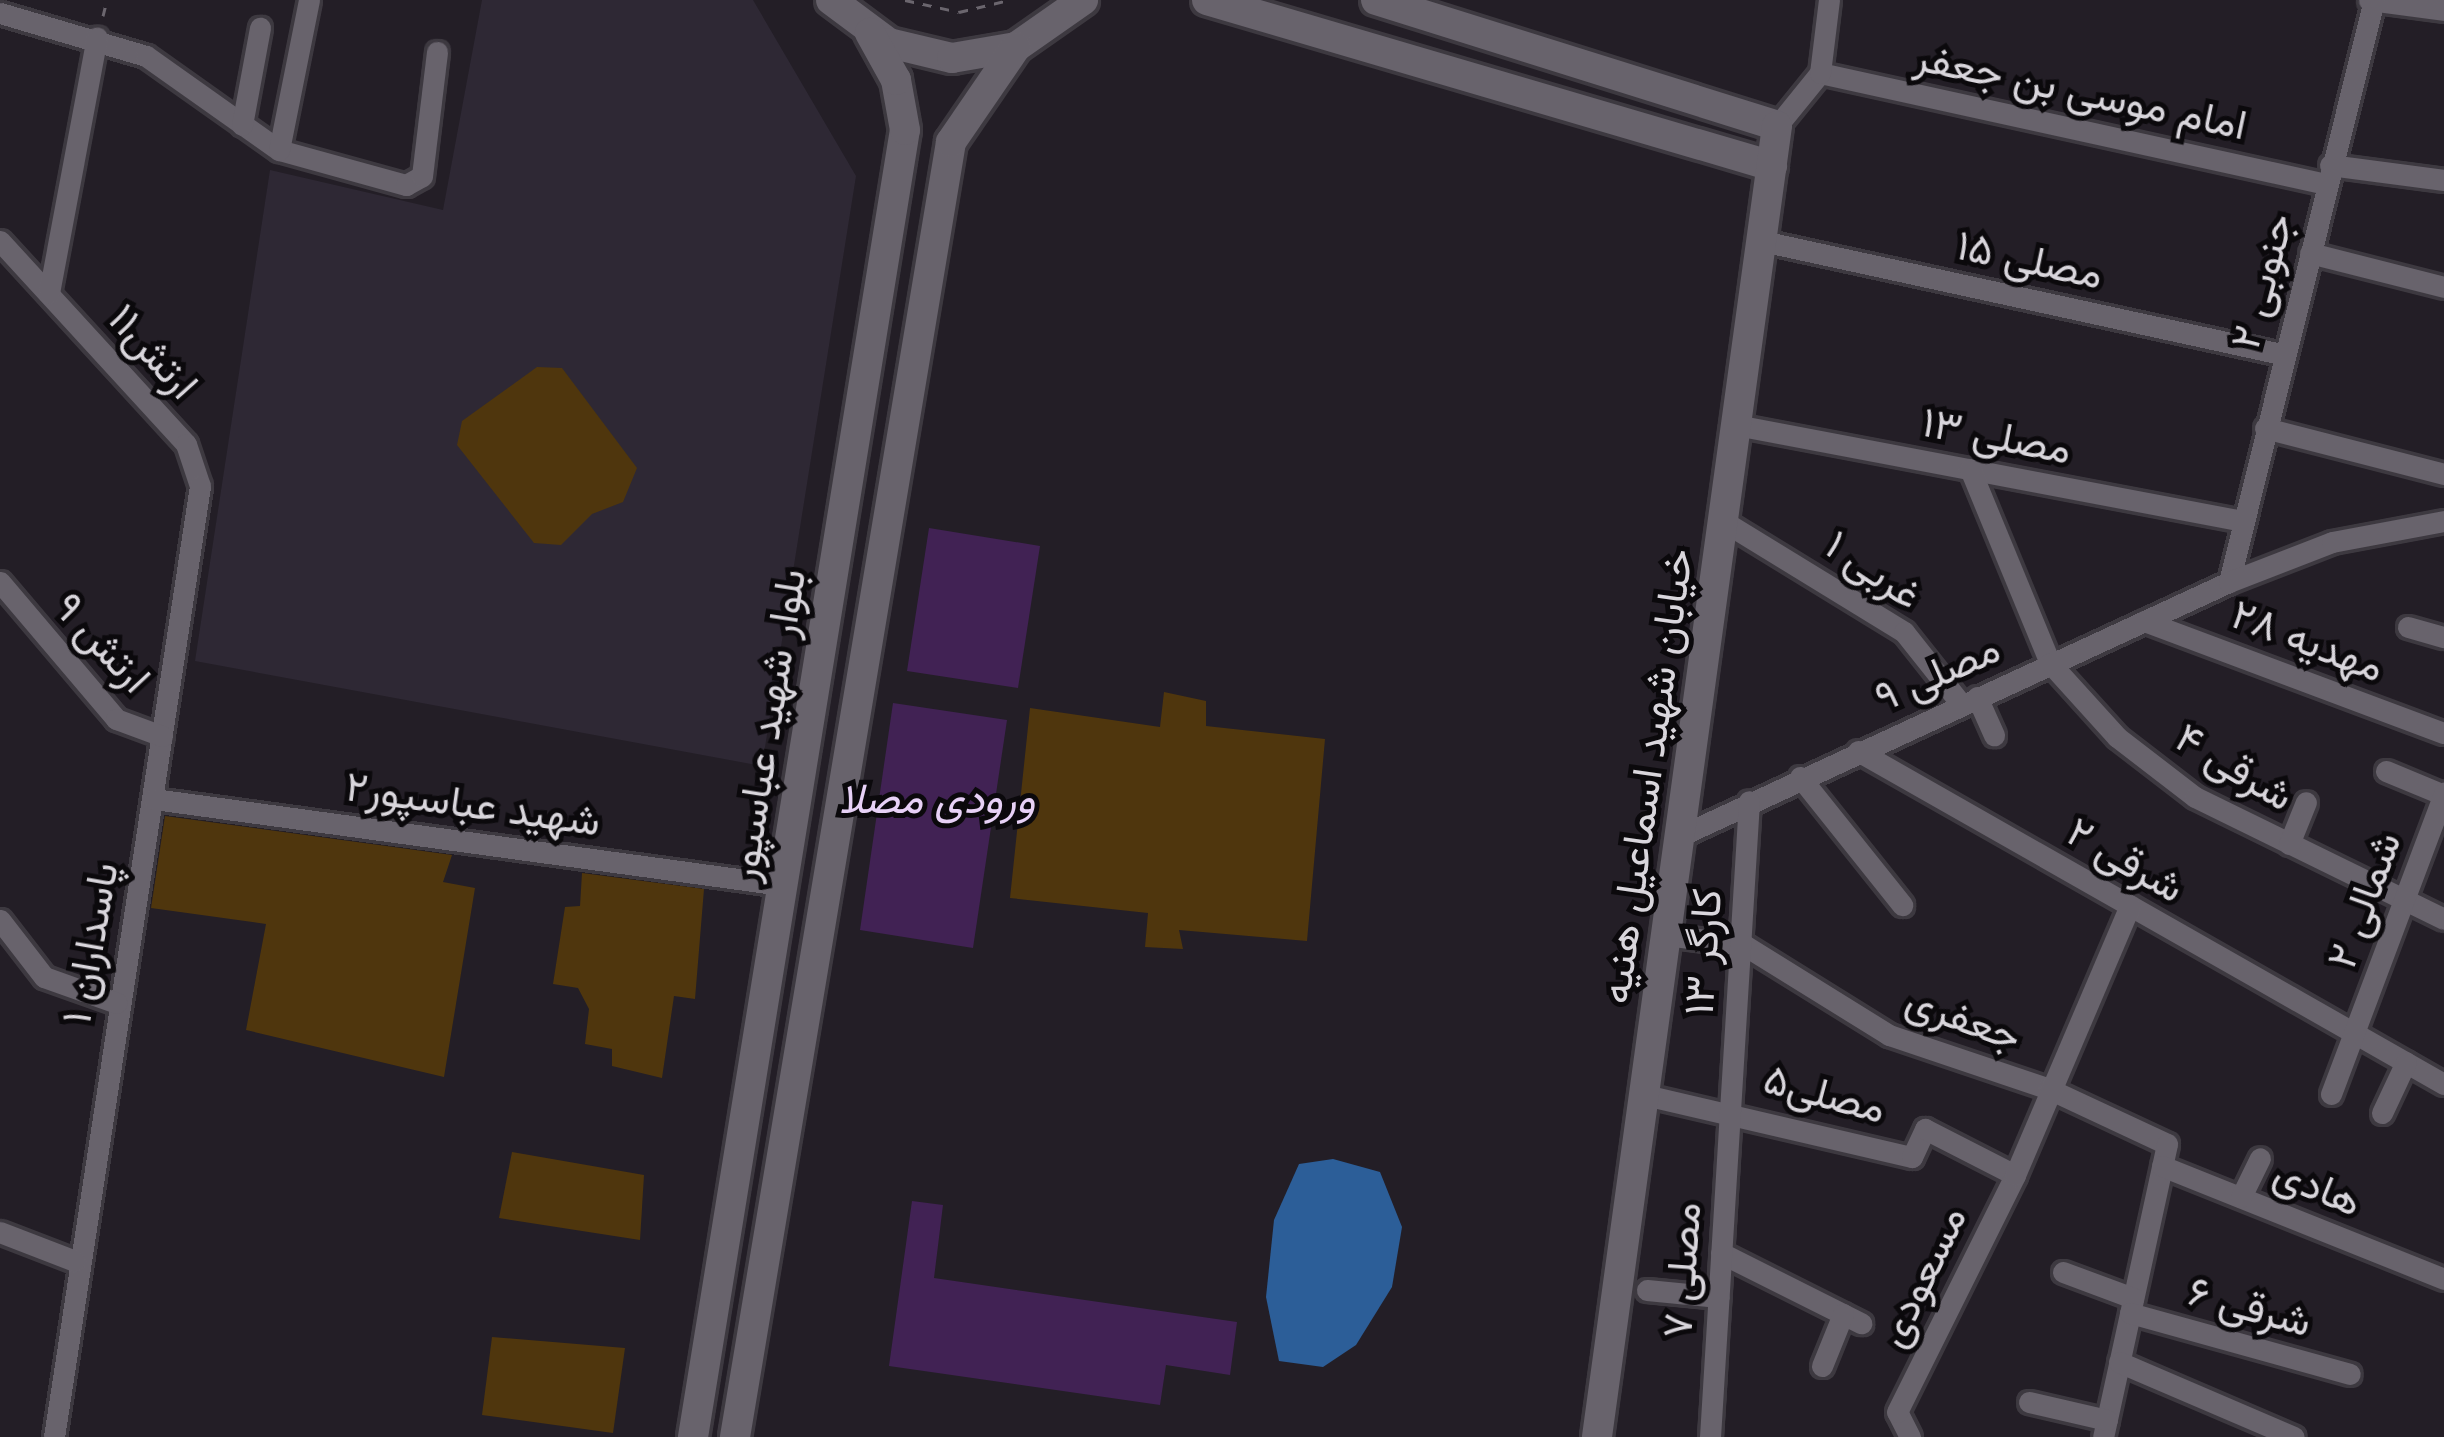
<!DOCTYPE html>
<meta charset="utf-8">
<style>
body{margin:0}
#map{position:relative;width:2444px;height:1437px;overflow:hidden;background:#231e26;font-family:"Libre Baskerville",Vazirmatn,serif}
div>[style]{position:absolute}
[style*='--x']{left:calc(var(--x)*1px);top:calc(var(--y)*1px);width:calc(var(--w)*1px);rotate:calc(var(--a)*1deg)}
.built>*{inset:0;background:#2e2834}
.green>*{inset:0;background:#412254}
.water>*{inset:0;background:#2c5e98}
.building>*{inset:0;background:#4f360d}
.path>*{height:3px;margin-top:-1.5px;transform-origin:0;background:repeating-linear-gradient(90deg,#6b666e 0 9px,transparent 0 18px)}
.roads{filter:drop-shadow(3px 0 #3d3940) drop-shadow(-3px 0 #3d3940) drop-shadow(0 3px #3d3940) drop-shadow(0 -3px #3d3940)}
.street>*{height:21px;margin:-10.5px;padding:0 10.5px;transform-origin:10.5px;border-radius:10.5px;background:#68636c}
.secondary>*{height:30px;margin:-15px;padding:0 15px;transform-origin:15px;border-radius:15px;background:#68636c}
span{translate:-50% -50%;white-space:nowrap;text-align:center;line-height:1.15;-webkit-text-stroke:10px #0b090c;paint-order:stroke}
.street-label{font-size:42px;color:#d9d6dc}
.park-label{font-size:42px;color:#e7d1f6;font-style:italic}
</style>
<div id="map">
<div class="built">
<div style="clip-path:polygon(482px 0,753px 0,856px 176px,762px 766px,195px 661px,270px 170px,443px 210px)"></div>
</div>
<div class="green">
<div style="clip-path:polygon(929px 528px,1040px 546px,1018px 688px,907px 671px)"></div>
<div style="clip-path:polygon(893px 703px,1007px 720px,973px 948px,860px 930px)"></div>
<div style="clip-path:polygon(912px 1201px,943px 1205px,934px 1278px,1237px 1322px,1230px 1375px,1166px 1365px,1160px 1405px,889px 1366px)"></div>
</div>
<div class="water">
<div style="clip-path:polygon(1333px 1159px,1380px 1172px,1402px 1227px,1392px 1287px,1356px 1345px,1323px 1367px,1279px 1361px,1266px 1297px,1274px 1220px,1299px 1164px)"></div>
</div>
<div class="building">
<div style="clip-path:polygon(537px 367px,562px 368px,637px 468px,623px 502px,592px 514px,561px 545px,534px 543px,457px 445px,462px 421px)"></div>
<div style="clip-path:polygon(1164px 692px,1206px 701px,1206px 726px,1325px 739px,1307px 941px,1179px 930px,1183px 949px,1145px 947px,1148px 913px,1010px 898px,1030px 708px,1160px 727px)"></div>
<div style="clip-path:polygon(165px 816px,452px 855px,443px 882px,475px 888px,444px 1077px,246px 1030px,266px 924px,151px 908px)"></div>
<div style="clip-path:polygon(582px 873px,704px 889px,695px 999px,674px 996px,662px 1078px,612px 1066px,612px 1049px,585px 1044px,589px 1009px,578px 988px,553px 984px,565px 907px,580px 906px)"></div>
<div style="clip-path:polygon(512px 1152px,644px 1175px,640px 1240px,499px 1218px)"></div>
<div style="clip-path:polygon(492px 1337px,625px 1348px,613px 1433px,482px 1415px)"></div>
</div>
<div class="path">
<div style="--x:905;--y:0;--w:55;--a:12.5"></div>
<div style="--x:959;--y:12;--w:51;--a:-13.5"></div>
<div style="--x:103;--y:16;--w:16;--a:-76"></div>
</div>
<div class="roads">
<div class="street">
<div style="--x:2369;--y:0;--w:76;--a:7.6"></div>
<div style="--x:0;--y:13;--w:152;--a:16.4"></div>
<div style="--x:146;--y:56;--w:163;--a:35.3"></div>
<div style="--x:279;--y:150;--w:132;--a:15.4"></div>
<div style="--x:406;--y:185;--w:18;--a:-29"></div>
<div style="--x:422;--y:176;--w:125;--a:-83.1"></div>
<div style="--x:1820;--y:73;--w:518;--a:12.37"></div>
<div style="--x:242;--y:125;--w:99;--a:-79.5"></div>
<div style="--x:1777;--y:126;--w:68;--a:-50.9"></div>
<div style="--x:1820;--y:73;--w:74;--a:-83"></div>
<div style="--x:279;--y:150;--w:153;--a:-78.7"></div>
<div style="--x:2330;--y:165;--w:115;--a:7.5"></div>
<div style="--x:0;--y:241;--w:275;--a:47.5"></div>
<div style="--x:186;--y:444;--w:44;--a:71.6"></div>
<div style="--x:200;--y:486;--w:962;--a:98.73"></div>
<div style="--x:1762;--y:241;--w:531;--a:12.28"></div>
<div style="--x:2310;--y:253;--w:138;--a:14.2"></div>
<div style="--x:49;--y:293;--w:260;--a:-79.4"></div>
<div style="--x:1736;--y:425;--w:516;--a:10.72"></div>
<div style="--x:2265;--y:428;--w:185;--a:14.4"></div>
<div style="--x:1970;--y:469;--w:210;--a:67.6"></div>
<div style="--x:2050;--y:663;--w:100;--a:47.8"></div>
<div style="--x:2117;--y:737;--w:98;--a:37.6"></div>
<div style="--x:2195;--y:797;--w:277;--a:26.1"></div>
<div style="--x:1723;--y:521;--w:212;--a:31.5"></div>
<div style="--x:1904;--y:632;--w:92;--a:51.6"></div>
<div style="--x:0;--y:582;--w:180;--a:49.7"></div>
<div style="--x:116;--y:719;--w:49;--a:20.3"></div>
<div style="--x:2229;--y:582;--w:600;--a:-76.01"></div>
<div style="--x:2144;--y:621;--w:320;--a:20.5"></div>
<div style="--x:2408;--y:627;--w:37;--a:16"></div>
<div style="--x:1977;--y:697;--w:42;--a:65.9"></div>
<div style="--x:1858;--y:751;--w:674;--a:29.61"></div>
<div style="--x:2386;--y:771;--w:63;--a:22.5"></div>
<div style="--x:1800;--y:777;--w:164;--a:51.4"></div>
<div style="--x:154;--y:799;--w:634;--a:7.8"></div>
<div style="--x:1680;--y:836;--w:605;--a:-24.83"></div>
<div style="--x:2229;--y:582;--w:110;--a:-21.2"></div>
<div style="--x:2332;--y:542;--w:114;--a:-10.6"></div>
<div style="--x:2289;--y:844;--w:45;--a:-68"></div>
<div style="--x:0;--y:920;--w:72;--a:52.3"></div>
<div style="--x:44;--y:977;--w:77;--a:19.6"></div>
<div style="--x:1666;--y:935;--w:79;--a:7.3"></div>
<div style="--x:1744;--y:945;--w:171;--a:31.8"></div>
<div style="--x:1889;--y:1035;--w:169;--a:18.6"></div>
<div style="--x:2049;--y:1089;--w:130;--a:25"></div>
<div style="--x:2167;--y:1144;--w:300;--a:102.3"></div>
<div style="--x:2331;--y:1094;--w:322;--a:-69.4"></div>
<div style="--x:1645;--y:1095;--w:274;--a:13.1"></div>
<div style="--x:1912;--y:1157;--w:31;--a:-65"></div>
<div style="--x:1925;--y:1129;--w:101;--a:27.1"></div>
<div style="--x:2382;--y:1113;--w:56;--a:-64.8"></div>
<div style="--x:2162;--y:1166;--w:304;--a:21.8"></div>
<div style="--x:2241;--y:1197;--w:43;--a:-64"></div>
<div style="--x:0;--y:1232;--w:80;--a:21.1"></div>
<div style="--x:1721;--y:1253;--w:157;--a:26.6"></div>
<div style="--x:2063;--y:1272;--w:75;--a:20.4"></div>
<div style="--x:1647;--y:1290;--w:72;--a:5.6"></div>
<div style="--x:2130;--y:1313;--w:228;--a:15.5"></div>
<div style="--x:2119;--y:1362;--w:190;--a:23.2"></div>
<div style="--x:1822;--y:1366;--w:56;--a:-68"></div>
<div style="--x:2029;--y:1402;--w:80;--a:13"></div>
<div style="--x:1710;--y:1437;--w:637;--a:-86.49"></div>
<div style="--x:1910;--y:1437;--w:28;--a:-117"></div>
<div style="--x:1897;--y:1412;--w:265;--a:-63.5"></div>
<div style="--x:2015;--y:1175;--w:293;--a:-66.9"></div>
</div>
<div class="secondary">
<div style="--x:831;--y:0;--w:72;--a:36.6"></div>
<div style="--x:889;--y:43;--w:65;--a:13.4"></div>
<div style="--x:952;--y:58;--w:65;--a:-9.8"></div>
<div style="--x:1016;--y:47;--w:82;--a:-35"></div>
<div style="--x:1207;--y:0;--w:589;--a:16.37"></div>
<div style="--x:1376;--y:0;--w:420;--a:17.4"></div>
<div style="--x:1777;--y:126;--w:1323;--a:97.82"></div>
<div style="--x:693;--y:1437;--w:1324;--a:-80.79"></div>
<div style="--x:905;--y:130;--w:51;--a:-100.2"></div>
<div style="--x:896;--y:80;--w:54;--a:-119"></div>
<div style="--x:735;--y:1437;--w:1313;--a:-80.53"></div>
<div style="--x:951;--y:142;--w:115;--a:-55.6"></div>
</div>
</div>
<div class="street-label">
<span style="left:2081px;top:90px;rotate:12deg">امام موسی بن جعفر</span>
<span style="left:2030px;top:259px;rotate:12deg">مصلی ۱۵</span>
<span style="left:2261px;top:281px;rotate:-75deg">جنوبی ۲</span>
<span style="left:154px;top:351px;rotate:48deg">ارتش۱۱</span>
<span style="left:1997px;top:435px;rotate:11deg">مصلی ۱۳</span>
<span style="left:1874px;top:569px;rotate:34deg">۱ غربی</span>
<span style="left:2308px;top:640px;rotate:21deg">مهدیه ۲۸</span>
<span style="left:103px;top:642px;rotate:47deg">ارتش ۹</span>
<span style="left:1937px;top:672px;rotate:-24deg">مصلی ۹</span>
<span style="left:766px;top:725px;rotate:-81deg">بلوار شهید عباسپور</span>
<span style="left:2235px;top:766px;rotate:31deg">۴ شرقی</span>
<span style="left:1646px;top:776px;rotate:-82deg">خیابان شهید اسماعیل هنیه</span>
<span style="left:473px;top:803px;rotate:8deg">شهید عباسپور۲</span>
<span style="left:2126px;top:859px;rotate:30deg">۲ شرقی</span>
<span style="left:2363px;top:900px;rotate:-70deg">۲ شمالی</span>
<span style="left:89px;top:943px;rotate:-80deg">پاسداران ۱</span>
<span style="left:1702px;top:952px;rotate:-86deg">کارگر ۱۳</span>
<span style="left:1964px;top:1017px;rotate:20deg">جعفری</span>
<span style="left:1825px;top:1093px;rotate:15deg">مصلی۵</span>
<span style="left:2318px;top:1186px;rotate:22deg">هادی</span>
<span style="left:1681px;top:1270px;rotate:-86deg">مصلی ۷</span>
<span style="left:1921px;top:1276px;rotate:-64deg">مسعودی</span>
<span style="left:2250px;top:1306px;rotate:15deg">۶ شرقی</span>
</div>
<div class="park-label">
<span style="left:937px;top:798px">ورودی مصلا</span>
</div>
</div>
